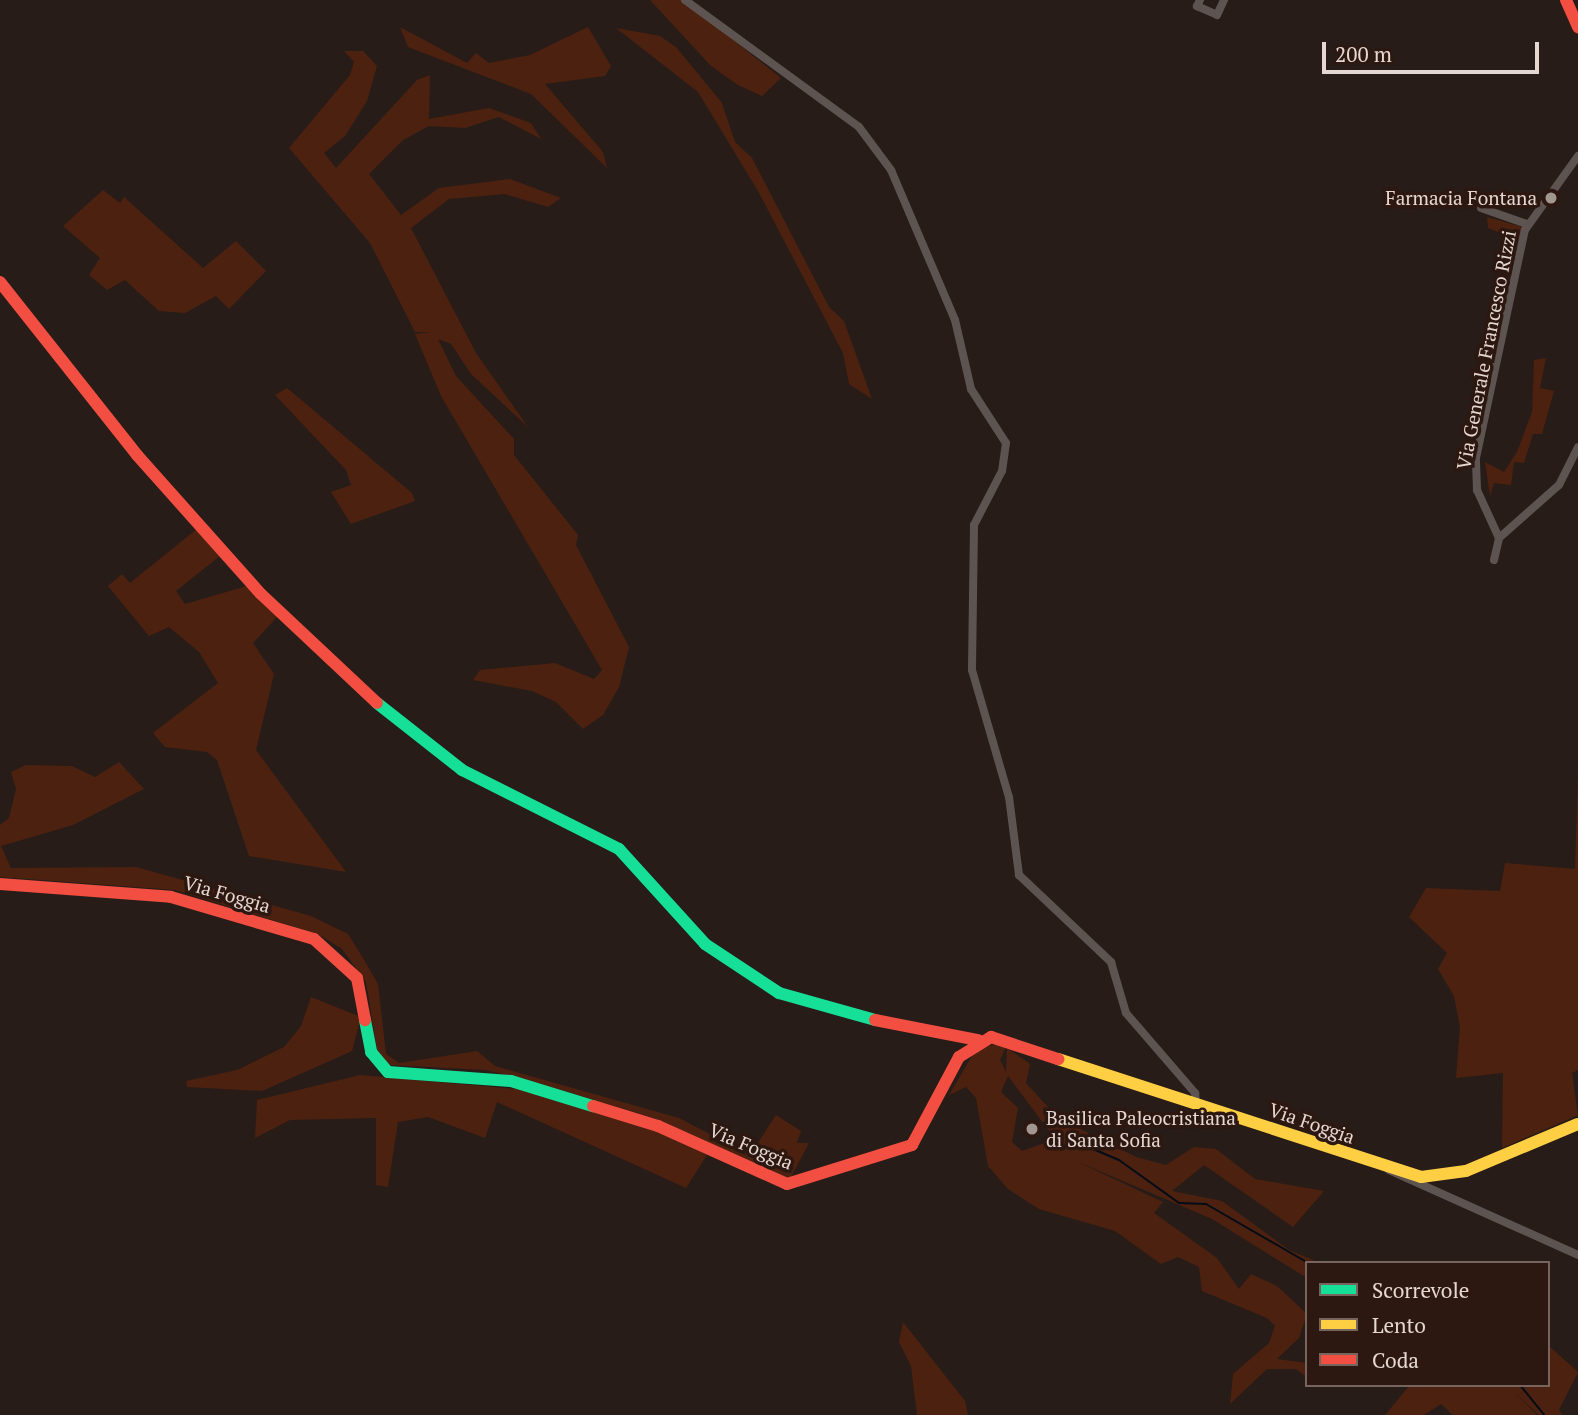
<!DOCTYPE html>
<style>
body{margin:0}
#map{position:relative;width:1578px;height:1415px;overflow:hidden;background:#271c17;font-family:"PT Serif",serif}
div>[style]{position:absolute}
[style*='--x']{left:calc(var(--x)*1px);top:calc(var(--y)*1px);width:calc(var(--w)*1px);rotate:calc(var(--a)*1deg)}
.green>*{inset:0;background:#4d2110}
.stream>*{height:2px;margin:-1px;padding:0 1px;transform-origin:1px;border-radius:1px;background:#040c17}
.street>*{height:8px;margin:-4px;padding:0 4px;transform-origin:4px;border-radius:4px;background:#5d5350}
.fast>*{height:12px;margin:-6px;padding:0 6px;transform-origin:6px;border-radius:6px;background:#16e098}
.slow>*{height:12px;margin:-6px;padding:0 6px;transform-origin:6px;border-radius:6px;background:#ffcf43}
.jam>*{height:12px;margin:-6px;padding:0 6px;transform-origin:6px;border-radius:6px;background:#f24e42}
.dots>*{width:19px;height:19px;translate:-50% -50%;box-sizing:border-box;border:4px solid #2d1811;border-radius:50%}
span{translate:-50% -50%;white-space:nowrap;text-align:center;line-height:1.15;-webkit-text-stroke:7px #2d1811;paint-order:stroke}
.poi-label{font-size:19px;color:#e5d7d2}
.right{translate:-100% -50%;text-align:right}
.left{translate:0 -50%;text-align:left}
.street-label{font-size:19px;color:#e5d7d2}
.legend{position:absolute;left:1305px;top:1261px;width:245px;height:126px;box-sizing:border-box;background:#2d1811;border:2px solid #77645e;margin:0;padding:9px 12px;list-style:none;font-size:21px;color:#e5d7d2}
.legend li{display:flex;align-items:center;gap:14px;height:35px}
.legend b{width:35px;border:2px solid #77645e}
.scale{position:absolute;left:1322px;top:42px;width:217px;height:32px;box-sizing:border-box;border:4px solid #e5d7d2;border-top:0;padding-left:9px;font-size:21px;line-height:24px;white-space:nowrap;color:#e5d7d2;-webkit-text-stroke:5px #2d1811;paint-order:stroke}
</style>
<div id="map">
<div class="green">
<div style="clip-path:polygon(650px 0,683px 0,781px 78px,762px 96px,738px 85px,711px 66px)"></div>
<div style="clip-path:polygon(400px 27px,467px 63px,476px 53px,489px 63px,530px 55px,588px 27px,611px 66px,605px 76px,545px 84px,603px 152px,607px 168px,531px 94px,408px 47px)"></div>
<div style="clip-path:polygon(616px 28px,660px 36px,676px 47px,722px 103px,735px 142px,752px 158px,829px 307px,844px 321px,872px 399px,849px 384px,843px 353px,758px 191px,698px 92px)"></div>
<div style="clip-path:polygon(344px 51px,363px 51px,377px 66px,367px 101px,345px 136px,324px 153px,336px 168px,417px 80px,430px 75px,429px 119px,489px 108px,531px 123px,541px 139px,499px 117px,465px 128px,429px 126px,403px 140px,369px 174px,401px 215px,439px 188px,510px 179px,561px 198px,548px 207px,505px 194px,449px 199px,411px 228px,476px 353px,528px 427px,471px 374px,451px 344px,438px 339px,456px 376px,514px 439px,514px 455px,578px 535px,576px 545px,629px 647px,619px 687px,603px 715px,583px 729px,556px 702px,532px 691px,473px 680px,480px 670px,555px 663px,594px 679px,602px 670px,441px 396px,415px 334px,430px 332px,415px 332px,370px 243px,289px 148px,350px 75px,354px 62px)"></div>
<div style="clip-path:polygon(103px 190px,120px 203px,124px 197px,203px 268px,236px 241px,266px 271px,229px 309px,216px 296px,185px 313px,159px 311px,125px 280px,107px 290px,89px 275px,100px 258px,63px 226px)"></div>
<div style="clip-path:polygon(1487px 217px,1522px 227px,1519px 240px,1488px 228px)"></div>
<div style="clip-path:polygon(1546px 358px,1540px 388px,1554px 391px,1542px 434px,1533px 434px,1524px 463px,1514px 462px,1511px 485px,1494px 483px,1490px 496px,1485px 462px,1504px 472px,1517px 452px,1532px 412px,1534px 360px)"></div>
<div style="clip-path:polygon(287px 388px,412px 493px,415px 501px,351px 524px,331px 492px,351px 485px,346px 470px,275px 395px)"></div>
<div style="clip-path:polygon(198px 528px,220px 556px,176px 591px,185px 604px,247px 586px,278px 616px,253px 643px,274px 674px,256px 750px,346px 872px,249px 856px,217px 760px,207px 752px,165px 747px,153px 733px,218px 683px,199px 652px,169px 627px,149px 636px,108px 586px,122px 574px,130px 583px)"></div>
<div style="clip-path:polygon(119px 762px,144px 789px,73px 825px,1px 846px,11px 868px,136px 867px,311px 916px,348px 934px,363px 958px,378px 984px,386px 1054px,399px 1063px,477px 1051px,495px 1066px,679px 1118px,750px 1155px,776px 1115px,801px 1131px,797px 1143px,809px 1143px,790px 1179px,654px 1118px,530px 1081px,486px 1070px,388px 1065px,378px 1056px,366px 982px,342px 949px,318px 934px,175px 890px,0 877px,0 825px,9px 818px,16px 789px,11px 772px,26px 765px,72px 766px,95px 777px)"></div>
<div style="clip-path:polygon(1578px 771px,1578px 1070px,1572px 1073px,1578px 1115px,1502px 1148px,1503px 1073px,1456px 1078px,1460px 1027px,1454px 996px,1438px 969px,1447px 953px,1409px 917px,1426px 888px,1500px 891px,1505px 863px,1575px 869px)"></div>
<div style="clip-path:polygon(311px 997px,361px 1017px,352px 1051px,262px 1091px,187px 1087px,186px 1081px,237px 1070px,284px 1047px,301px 1026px)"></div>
<div style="clip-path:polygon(evenodd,996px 1044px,1006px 1047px,1000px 1060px,1006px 1072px,1007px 1048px,1030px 1064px,1026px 1083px,1058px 1118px,1136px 1157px,1166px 1165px,1194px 1147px,1216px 1149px,1255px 1179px,1324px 1191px,1293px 1227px,1204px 1165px,1172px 1191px,1222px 1201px,1289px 1250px,1320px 1263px,1307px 1263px,1307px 1278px,1212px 1219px,1076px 1161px,1163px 1202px,1154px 1213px,1217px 1258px,1239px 1289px,1251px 1274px,1277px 1286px,1307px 1314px,1299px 1338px,1277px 1359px,1307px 1363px,1307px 1377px,1296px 1369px,1267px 1369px,1230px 1404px,1233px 1374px,1269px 1343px,1275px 1326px,1267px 1318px,1202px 1291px,1199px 1267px,1178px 1257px,1161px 1264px,1115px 1231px,1039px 1209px,1008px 1189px,988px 1166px,976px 1098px,966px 1087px,949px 1095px,976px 1049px,996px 1044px,1008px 1076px,1050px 1132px,1047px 1142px,1022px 1151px,1012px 1142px,1018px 1108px,1001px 1092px,1008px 1076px)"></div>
<div style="clip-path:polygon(360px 1075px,517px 1089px,655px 1129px,707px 1155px,686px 1188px,497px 1102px,485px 1138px,428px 1117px,398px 1122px,388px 1187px,376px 1185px,376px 1118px,290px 1120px,255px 1138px,257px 1100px)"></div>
<div style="clip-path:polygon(903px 1322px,965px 1401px,968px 1415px,917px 1415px,911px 1366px,899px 1342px)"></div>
<div style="clip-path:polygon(1548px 1345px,1578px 1372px,1559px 1410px,1562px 1415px,1539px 1415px,1515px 1393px,1537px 1415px,1453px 1415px,1441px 1404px,1424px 1415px,1385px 1415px,1410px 1385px,1548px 1385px)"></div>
</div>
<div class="stream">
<div style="--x:1072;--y:1140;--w:51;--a:23.1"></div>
<div style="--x:1119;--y:1160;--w:74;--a:35.6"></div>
<div style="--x:1179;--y:1203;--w:27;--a:2"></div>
<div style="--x:1206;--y:1204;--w:118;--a:30"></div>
<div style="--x:1520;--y:1385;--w:38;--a:51"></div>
</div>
<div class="street">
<div style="--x:685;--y:0;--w:215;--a:36.1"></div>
<div style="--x:859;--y:127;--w:54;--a:53.3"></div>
<div style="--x:891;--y:170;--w:163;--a:66.9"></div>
<div style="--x:955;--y:320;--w:71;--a:76.9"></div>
<div style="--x:971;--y:389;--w:64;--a:57.1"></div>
<div style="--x:1006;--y:443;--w:28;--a:98"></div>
<div style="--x:1002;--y:471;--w:61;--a:117.4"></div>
<div style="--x:974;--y:525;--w:145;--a:90.8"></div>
<div style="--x:972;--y:670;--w:132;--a:73.8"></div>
<div style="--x:1009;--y:797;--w:79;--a:82.7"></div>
<div style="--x:1019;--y:875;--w:127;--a:43.4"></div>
<div style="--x:1111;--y:962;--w:53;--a:73.6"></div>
<div style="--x:1126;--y:1013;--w:106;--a:49.2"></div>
<div style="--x:1195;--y:1093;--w:10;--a:84"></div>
<div style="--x:1200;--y:0;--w:7;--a:117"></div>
<div style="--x:1197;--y:6;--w:22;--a:24"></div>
<div style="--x:1217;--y:15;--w:17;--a:-65"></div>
<div style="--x:1481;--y:208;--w:49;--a:19.2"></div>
<div style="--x:1499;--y:538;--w:53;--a:-114.6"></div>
<div style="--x:1477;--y:490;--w:32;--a:-92"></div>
<div style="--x:1476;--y:458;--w:233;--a:-77.9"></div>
<div style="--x:1525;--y:230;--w:91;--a:-54.4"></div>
<div style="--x:1499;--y:538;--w:80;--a:-41.5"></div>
<div style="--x:1559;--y:485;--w:42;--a:-63.4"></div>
<div style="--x:1494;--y:560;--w:23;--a:-77"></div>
<div style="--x:1389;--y:1170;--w:207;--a:24.2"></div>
</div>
<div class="fast">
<div style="--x:377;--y:703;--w:108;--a:38.2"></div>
<div style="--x:462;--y:770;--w:176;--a:26.7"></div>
<div style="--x:619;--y:849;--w:128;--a:47.8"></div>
<div style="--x:705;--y:944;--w:89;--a:33.5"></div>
<div style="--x:779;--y:993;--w:100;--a:15.7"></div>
<div style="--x:365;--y:1020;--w:33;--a:79"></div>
<div style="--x:371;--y:1052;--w:26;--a:50"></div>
<div style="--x:388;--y:1072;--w:123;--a:4.2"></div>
<div style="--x:511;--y:1081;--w:86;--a:17"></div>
</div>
<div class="slow">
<div style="--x:1058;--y:1059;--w:382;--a:18"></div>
<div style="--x:1421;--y:1177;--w:45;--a:-7.6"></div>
<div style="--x:1466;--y:1171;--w:121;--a:-22.8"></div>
</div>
<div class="jam">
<div style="--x:1566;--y:0;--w:30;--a:66"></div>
<div style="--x:0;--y:282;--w:221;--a:51.6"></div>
<div style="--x:137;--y:455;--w:186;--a:48.3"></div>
<div style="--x:261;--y:594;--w:159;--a:43.2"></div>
<div style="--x:0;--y:884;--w:171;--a:4.3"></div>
<div style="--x:171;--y:897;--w:149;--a:16.4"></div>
<div style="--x:314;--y:939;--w:58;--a:42.2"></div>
<div style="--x:357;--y:978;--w:43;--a:79.2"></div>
<div style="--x:875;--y:1020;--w:105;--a:11"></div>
<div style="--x:593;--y:1106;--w:68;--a:17.1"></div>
<div style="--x:658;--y:1126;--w:141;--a:24.2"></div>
<div style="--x:787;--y:1184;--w:131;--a:-17.3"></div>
<div style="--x:912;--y:1145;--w:100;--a:-61.9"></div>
<div style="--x:959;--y:1057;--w:38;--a:-32"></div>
<div style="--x:991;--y:1037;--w:71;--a:18.2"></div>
</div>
<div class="dots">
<div style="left:1551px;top:198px;background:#a29691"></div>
<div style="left:1032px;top:1129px;background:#a29691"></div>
</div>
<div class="poi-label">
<span class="right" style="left:1537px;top:198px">Farmacia Fontana</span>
<span class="left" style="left:1046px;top:1129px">Basilica Paleocristiana<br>di Santa Sofia</span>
</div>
<div class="street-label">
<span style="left:1486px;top:350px;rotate:-79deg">Via Generale Francesco Rizzi</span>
<span style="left:227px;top:894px;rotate:16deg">Via Foggia</span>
<span style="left:1312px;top:1123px;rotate:19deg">Via Foggia</span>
<span style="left:751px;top:1146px;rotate:23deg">Via Foggia</span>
</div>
<ul class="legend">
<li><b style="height:9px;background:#16e098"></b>Scorrevole</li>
<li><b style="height:9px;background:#ffcf43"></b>Lento</li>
<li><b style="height:9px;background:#f24e42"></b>Coda</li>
</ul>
<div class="scale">200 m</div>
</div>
